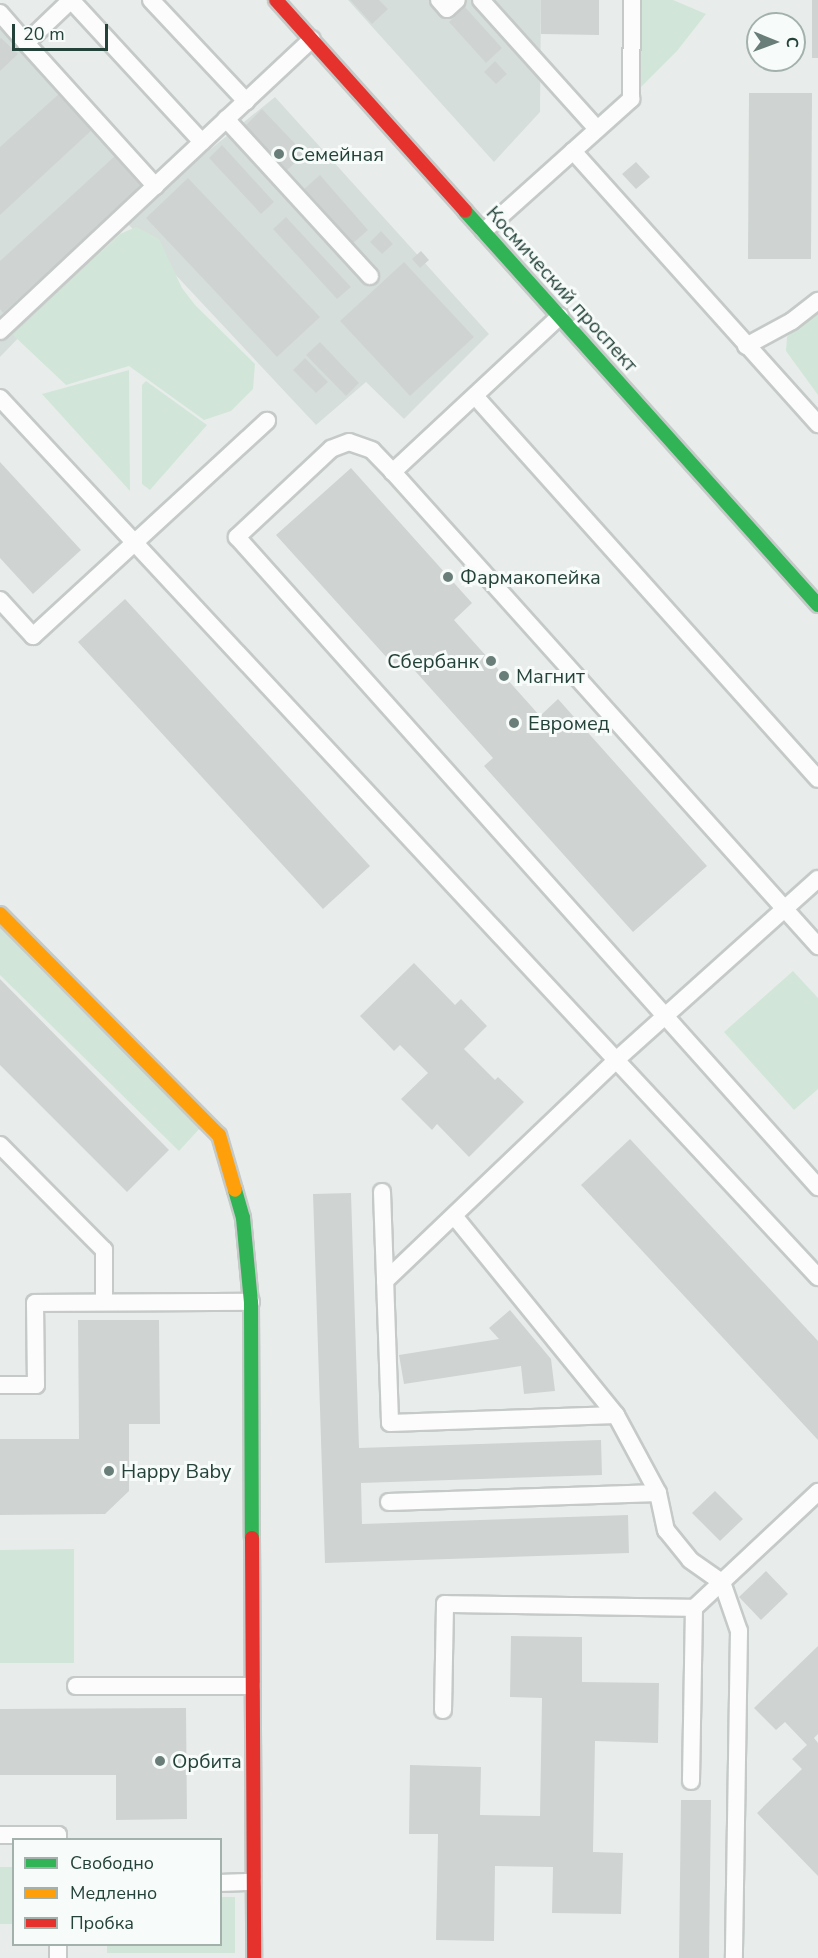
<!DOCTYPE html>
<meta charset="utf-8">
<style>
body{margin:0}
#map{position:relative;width:818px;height:1958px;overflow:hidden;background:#e8edeb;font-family:"Nunito Sans",sans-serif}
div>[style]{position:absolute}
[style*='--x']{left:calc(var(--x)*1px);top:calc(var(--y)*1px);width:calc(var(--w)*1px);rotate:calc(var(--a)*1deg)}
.built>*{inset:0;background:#d6dedb}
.green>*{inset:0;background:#d1e6d8}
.building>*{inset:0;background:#cfd4d2}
.roads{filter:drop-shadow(2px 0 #c5cac8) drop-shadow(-2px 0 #c5cac8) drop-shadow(0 2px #c5cac8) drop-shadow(0 -2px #c5cac8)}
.lane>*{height:16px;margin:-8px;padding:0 8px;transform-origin:8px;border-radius:8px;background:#fcfcfc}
.fast>*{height:14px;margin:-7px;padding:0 7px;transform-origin:7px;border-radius:7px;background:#30b455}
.slow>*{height:14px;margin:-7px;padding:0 7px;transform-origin:7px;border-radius:7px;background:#ff9f0a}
.jam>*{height:14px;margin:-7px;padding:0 7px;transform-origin:7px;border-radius:7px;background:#e5322d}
.dots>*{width:16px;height:16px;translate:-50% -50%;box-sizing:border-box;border:3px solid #f7fbf9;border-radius:50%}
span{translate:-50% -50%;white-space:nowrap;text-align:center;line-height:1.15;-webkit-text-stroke:6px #f7fbf9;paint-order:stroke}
.poi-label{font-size:20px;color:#24423a}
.left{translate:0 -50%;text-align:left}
.right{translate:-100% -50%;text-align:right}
.street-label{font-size:20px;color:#24423a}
.legend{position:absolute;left:12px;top:1838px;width:210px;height:108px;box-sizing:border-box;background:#f7fbf9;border:2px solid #a3b1ad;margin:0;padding:8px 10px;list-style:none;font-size:18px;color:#24423a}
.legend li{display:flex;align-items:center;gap:12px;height:30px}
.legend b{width:30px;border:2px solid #a3b1ad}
.north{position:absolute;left:746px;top:12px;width:60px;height:60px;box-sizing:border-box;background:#f7fbf9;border:2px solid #a3b1ad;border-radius:50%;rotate:91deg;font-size:16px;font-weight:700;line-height:24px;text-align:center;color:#24423a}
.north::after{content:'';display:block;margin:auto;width:21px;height:27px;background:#697e78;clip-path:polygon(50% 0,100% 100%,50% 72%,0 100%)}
.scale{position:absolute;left:12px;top:24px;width:96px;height:27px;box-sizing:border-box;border:3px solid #24423a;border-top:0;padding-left:8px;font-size:18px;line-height:21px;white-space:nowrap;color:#24423a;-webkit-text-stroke:4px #f7fbf9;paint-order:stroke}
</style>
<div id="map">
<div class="built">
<div style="clip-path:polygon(348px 0,541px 0,540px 112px,494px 162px)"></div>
<div style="clip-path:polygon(0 27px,48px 80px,160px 190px,275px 97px,489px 334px,404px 419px,366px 382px,316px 425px,128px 224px,0 357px)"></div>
</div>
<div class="green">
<div style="clip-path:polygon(635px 0,673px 0,706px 14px,677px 51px,632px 96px)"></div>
<div style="clip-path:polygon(136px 227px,159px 239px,182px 288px,195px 305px,255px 364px,253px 389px,231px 411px,204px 420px,129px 366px,66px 385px,13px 335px,120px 234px)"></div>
<div style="clip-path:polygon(818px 296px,818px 395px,786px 351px,787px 337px,809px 314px)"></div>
<div style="clip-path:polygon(129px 370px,130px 491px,42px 394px)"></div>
<div style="clip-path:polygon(146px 381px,207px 425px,150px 490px,142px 484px,142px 385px)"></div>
<div style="clip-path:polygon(0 921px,201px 1127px,179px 1151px,0 975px)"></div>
<div style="clip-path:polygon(793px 971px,818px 998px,818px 1089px,794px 1110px,724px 1032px)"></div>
<div style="clip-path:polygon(74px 1549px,74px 1663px,0 1663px,0 1550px)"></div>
<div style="clip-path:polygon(0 1867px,13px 1867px,13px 1924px,0 1924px)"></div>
<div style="clip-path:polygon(221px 1897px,235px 1897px,235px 1953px,107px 1953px,107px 1945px,220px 1944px)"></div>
</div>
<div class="building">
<div style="clip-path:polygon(350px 0,379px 0,388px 9px,372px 24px)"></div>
<div style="clip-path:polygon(541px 0,599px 0,599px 35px,541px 34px)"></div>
<div style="clip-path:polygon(812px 0,818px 0,818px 58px,812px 58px)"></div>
<div style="clip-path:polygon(465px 7px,502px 48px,486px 63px,449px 22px)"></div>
<div style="clip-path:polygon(1px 38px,18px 54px,0 71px,0 39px)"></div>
<div style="clip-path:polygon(495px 61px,507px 74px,496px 84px,484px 72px)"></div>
<div style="clip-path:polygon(60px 93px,93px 129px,0 215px,0 147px)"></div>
<div style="clip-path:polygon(749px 93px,812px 93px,811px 259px,748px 259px)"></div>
<div style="clip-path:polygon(262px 109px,305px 154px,287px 170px,245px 126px)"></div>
<div style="clip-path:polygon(222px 145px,274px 202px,261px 214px,209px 158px)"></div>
<div style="clip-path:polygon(116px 155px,143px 185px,3px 313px,0 309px,0 261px)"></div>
<div style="clip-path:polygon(636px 162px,650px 177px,636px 189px,622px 174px)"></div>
<div style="clip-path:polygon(320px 175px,368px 230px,351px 245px,303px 190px)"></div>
<div style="clip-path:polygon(188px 178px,320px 317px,277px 357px,146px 218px)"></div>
<div style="clip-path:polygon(286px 217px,351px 287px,337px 299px,273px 229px)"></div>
<div style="clip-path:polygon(381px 231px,393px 244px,382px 254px,370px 242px)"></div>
<div style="clip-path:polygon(421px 251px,429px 260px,420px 268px,412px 259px)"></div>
<div style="clip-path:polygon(404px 262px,474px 337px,410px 396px,340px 321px)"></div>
<div style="clip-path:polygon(320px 342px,359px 383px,346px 396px,306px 355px)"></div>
<div style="clip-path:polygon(305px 358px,328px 382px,316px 393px,293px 370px)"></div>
<div style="clip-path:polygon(0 462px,81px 550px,33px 594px,0 558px)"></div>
<div style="clip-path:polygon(351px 468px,472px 603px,454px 620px,540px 716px,558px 699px,707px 866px,633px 932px,484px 766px,493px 758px,407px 662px,398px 670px,276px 535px)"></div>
<div style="clip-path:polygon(125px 599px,370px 866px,323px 909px,78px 642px)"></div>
<div style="clip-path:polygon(414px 963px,455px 1005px,461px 999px,487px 1026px,464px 1049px,495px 1080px,498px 1077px,524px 1102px,469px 1157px,437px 1124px,432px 1130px,401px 1099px,428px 1073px,400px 1045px,394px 1051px,360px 1016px)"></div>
<div style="clip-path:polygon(0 979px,169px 1150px,127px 1192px,0 1065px)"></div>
<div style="clip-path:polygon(630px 1139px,818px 1341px,818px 1440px,581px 1185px)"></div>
<div style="clip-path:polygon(351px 1193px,359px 1448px,601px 1440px,602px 1475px,361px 1483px,362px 1524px,628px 1515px,629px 1553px,325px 1563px,313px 1194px)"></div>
<div style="clip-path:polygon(510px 1310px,551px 1359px,555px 1391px,524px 1394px,521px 1366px,404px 1384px,399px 1355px,499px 1339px,489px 1328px)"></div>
<div style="clip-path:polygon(78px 1320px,159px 1320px,160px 1424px,129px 1424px,129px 1491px,105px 1514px,0 1515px,0 1439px,79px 1439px)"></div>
<div style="clip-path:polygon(715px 1491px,743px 1519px,720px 1541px,692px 1513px)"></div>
<div style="clip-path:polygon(766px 1571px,788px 1594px,761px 1620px,739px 1597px)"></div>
<div style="clip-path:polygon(511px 1636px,582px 1637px,582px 1682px,659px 1683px,658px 1743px,595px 1741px,593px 1852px,623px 1853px,621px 1914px,552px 1913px,553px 1867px,495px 1866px,494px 1941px,436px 1940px,438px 1834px,409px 1834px,410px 1765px,481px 1767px,480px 1815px,540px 1816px,542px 1698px,510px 1697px)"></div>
<div style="clip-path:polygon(818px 1646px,818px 1734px,814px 1738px,818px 1743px,818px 1876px,757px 1813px,802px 1769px,792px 1759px,807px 1745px,785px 1722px,776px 1730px,754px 1708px)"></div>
<div style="clip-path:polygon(186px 1708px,187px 1819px,116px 1820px,116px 1775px,0 1775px,0 1709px)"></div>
<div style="clip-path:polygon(681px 1800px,711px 1800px,709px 1958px,679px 1958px)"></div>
</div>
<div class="roads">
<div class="lane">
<div style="--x:71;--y:0;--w:193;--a:47.3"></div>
<div style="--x:151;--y:0;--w:139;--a:46.8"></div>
<div style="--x:439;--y:0;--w:12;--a:48"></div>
<div style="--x:447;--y:9;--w:13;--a:-42"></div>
<div style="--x:481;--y:0;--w:173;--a:48"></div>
<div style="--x:0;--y:13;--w:40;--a:49"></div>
<div style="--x:26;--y:43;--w:61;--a:-43.7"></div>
<div style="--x:26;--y:43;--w:193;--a:47.9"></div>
<div style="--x:226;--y:119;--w:213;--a:47.5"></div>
<div style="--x:573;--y:151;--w:367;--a:48.1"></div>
<div style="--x:484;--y:231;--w:198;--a:-41.9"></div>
<div style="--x:631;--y:99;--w:99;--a:-89.4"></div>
<div style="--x:560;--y:316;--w:229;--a:137"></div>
<div style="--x:393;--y:472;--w:30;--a:-134"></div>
<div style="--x:372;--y:450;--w:24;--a:-161"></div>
<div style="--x:349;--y:442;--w:19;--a:159"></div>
<div style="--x:331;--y:449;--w:129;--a:136.9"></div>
<div style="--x:237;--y:537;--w:872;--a:48.21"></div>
<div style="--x:0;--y:331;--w:427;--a:-43.1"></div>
<div style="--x:746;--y:346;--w:52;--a:-28.5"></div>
<div style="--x:792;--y:321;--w:33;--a:-38"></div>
<div style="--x:475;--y:396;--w:514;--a:48.15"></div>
<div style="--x:0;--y:398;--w:1201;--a:47.06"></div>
<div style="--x:393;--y:472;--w:637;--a:48.12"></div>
<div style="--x:0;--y:600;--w:49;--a:47.5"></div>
<div style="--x:33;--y:636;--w:318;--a:-42.6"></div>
<div style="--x:0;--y:1145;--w:148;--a:45.3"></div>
<div style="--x:104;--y:1250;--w:52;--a:90"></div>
<div style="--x:382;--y:1192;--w:231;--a:88"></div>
<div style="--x:390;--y:1423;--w:226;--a:-2"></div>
<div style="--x:455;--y:1217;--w:255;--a:50.9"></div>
<div style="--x:616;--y:1415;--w:89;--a:61.7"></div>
<div style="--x:658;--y:1493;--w:38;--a:78"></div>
<div style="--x:666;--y:1530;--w:38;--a:51"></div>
<div style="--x:690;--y:1560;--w:39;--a:35"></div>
<div style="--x:722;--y:1582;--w:52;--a:70.9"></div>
<div style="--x:739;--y:1631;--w:327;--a:90.9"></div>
<div style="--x:385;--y:1281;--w:320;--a:-43.7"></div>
<div style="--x:616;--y:1060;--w:271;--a:-41.9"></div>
<div style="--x:0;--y:1385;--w:36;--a:0"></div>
<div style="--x:36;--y:1385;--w:82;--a:-90.7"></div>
<div style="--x:35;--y:1303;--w:216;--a:-0.3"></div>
<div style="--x:389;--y:1502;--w:269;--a:-1.9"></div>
<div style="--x:694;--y:1608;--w:170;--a:-43.1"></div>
<div style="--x:76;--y:1686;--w:176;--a:0"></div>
<div style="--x:443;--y:1710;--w:106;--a:-88.9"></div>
<div style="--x:445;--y:1604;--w:249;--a:0.9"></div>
<div style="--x:694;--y:1608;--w:173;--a:91"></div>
<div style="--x:0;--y:1835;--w:58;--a:0"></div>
<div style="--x:58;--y:1835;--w:5;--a:90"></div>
<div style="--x:220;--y:1883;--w:33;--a:-2"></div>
<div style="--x:58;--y:1944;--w:14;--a:90"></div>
</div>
<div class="fast">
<div style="--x:465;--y:211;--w:529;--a:48.14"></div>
<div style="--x:235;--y:1190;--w:29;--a:74"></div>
<div style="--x:243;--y:1218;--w:84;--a:84.6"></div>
<div style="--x:251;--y:1302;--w:236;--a:89.8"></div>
</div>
<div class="slow">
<div style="--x:0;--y:914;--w:311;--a:45.3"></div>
<div style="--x:219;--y:1135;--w:57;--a:73.8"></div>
</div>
<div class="jam">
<div style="--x:276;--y:0;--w:283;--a:48.1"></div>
<div style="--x:252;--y:1538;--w:420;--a:89.7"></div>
</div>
</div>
<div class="dots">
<div style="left:279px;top:154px;background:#697e78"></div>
<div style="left:448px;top:577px;background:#697e78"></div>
<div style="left:491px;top:661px;background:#697e78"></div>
<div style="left:504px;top:676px;background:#697e78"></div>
<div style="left:514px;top:723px;background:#697e78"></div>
<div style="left:109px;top:1471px;background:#697e78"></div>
<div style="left:160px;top:1761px;background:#697e78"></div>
</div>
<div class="poi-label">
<span class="left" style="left:291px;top:154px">Семейная</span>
<span class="left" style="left:460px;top:577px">Фармакопейка</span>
<span class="right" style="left:479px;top:661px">Сбербанк</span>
<span class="left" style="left:516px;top:676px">Магнит</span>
<span class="left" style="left:528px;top:723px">Евромед</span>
<span class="left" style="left:121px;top:1471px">Happy Baby</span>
<span class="left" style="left:172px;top:1761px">Орбита</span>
</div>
<div class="street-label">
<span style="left:562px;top:289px;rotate:48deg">Космический проспект</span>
</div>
<ul class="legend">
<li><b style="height:8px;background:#30b455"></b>Свободно</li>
<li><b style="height:8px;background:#ff9f0a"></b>Медленно</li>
<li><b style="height:8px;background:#e5322d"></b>Пробка</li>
</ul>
<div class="north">С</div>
<div class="scale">20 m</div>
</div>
